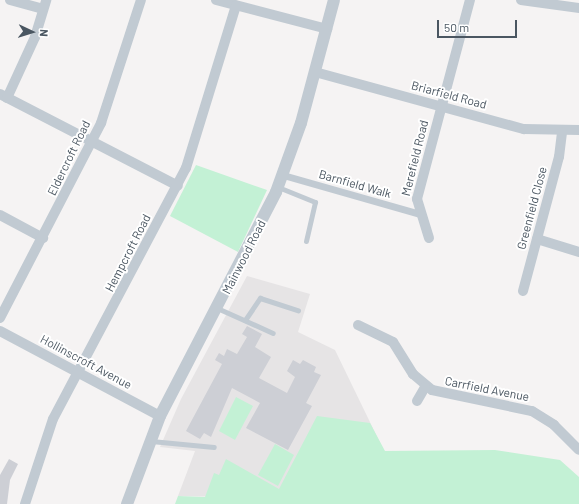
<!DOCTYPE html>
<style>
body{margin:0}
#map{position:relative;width:579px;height:504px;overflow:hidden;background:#f5f3f3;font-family:Barlow,sans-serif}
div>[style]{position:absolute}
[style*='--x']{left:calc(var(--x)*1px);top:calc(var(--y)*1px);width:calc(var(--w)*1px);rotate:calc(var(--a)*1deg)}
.education>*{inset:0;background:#e6e4e5}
.green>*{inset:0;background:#c3f1d5}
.building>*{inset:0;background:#cdcfd5}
.service>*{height:5px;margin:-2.5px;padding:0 2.5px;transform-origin:2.5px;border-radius:2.5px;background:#c1cad2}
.pedestrian>*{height:7px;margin:-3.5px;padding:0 3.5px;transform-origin:3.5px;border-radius:3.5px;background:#c1cad2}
.minor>*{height:10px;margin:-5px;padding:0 5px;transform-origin:5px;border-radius:5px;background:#c1cad2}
.tertiary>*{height:12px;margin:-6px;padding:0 6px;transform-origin:6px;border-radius:6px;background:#c1cad2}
span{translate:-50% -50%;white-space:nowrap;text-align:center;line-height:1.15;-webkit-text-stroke:4px #fff;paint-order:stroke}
.street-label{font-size:12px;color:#4a5661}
.north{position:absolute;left:12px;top:12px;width:40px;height:40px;-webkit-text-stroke:3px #fff;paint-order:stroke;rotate:94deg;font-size:11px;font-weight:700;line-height:16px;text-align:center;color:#4a5661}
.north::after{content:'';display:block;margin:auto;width:14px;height:18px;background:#4a5661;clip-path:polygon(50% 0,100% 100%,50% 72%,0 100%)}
.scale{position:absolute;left:437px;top:20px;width:80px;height:18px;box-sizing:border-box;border:2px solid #4a5661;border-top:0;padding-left:5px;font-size:12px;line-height:14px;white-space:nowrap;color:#4a5661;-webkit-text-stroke:3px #fff;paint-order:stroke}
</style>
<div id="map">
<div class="education">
<div style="clip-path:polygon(247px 276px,310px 294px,298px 332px,335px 350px,384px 451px,262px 504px,238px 497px,178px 496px,195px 451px,160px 447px,181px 399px)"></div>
</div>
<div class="green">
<div style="clip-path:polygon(196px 165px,267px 190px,238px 252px,170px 216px)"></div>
<div style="clip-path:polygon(236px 397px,253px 406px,235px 440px,219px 431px)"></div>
<div style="clip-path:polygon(317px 416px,370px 423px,385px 451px,495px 450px,560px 460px,579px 477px,579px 504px,175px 504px,178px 496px,205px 497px,214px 473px,219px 475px,226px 459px,279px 489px)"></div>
<div style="clip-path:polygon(275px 444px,294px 455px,278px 486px,258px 475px)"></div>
</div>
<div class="building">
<div style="clip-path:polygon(247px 326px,262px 334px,255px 347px,271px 357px,259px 378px,287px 393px,295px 377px,287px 371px,293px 360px,300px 364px,303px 360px,316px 367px,314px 372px,321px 375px,306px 403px,312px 406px,288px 450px,246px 428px,260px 403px,232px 388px,211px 437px,204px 433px,200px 439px,186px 431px,222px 364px,215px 360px,219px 353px,224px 356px,227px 349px,237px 354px,247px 337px,242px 334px)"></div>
<div style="clip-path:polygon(9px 459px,18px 464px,10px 480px,7px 504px,0 504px,0 475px)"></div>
</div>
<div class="service">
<div style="--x:278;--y:187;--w:40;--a:22"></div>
<div style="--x:315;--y:202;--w:40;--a:103"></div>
<div style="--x:217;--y:308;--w:61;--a:24.1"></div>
<div style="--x:245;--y:320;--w:27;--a:-56"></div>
<div style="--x:260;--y:298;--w:40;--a:18"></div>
<div style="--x:151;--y:441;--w:63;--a:5.4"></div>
</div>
<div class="pedestrian">
<div style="--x:283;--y:175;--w:142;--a:15.9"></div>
</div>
<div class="minor">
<div style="--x:10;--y:0;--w:34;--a:15"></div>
<div style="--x:216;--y:0;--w:115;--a:14.6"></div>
<div style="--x:521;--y:0;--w:59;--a:7.9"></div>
<div style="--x:315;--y:72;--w:217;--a:15.3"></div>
<div style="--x:524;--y:129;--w:55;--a:1"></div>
<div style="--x:0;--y:94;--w:200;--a:27.3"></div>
<div style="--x:7;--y:98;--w:67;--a:-65.3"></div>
<div style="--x:35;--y:37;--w:39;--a:-73"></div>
<div style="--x:0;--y:215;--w:49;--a:28.1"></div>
<div style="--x:429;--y:238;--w:41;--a:-107.1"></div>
<div style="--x:417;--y:199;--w:206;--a:-75.1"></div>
<div style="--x:537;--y:239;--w:44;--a:17.2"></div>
<div style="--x:523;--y:291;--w:139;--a:-75"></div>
<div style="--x:559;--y:157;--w:25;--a:-83"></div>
<div style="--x:0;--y:318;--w:220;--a:-62.6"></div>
<div style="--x:101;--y:123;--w:129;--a:-72"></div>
<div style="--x:358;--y:325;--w:39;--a:26"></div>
<div style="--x:393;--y:342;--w:38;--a:58"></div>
<div style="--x:413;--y:374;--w:25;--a:40"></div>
<div style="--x:432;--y:390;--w:102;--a:11.9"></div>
<div style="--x:532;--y:411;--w:26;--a:32"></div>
<div style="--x:554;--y:425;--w:35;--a:45"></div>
<div style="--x:0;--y:331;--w:181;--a:28"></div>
<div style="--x:417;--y:401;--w:16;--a:-60"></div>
<div style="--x:25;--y:504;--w:89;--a:-71.8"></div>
<div style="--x:53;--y:419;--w:284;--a:-62.1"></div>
<div style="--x:186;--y:168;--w:170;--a:-72.9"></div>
</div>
<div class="tertiary">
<div style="--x:127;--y:504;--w:94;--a:-69.4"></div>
<div style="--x:160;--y:416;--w:252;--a:-62.6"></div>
<div style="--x:276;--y:192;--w:73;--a:-70.1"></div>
<div style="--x:301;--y:123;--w:127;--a:-75"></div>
</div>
<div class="street-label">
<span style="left:449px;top:95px;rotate:15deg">Briarfield Road</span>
<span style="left:69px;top:158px;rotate:-64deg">Eldercroft Road</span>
<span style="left:415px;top:158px;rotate:-76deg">Merefield Road</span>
<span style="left:355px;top:184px;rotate:16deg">Barnfield Walk</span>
<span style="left:532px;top:208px;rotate:-75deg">Greenfield Close</span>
<span style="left:128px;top:253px;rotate:-63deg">Hempcroft Road</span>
<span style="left:244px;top:257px;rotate:-63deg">Mainwood Road</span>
<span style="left:86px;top:362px;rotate:28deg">Hollinscroft Avenue</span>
<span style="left:487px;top:389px;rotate:11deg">Carrfield Avenue</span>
</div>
<div class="north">N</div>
<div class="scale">50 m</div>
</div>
